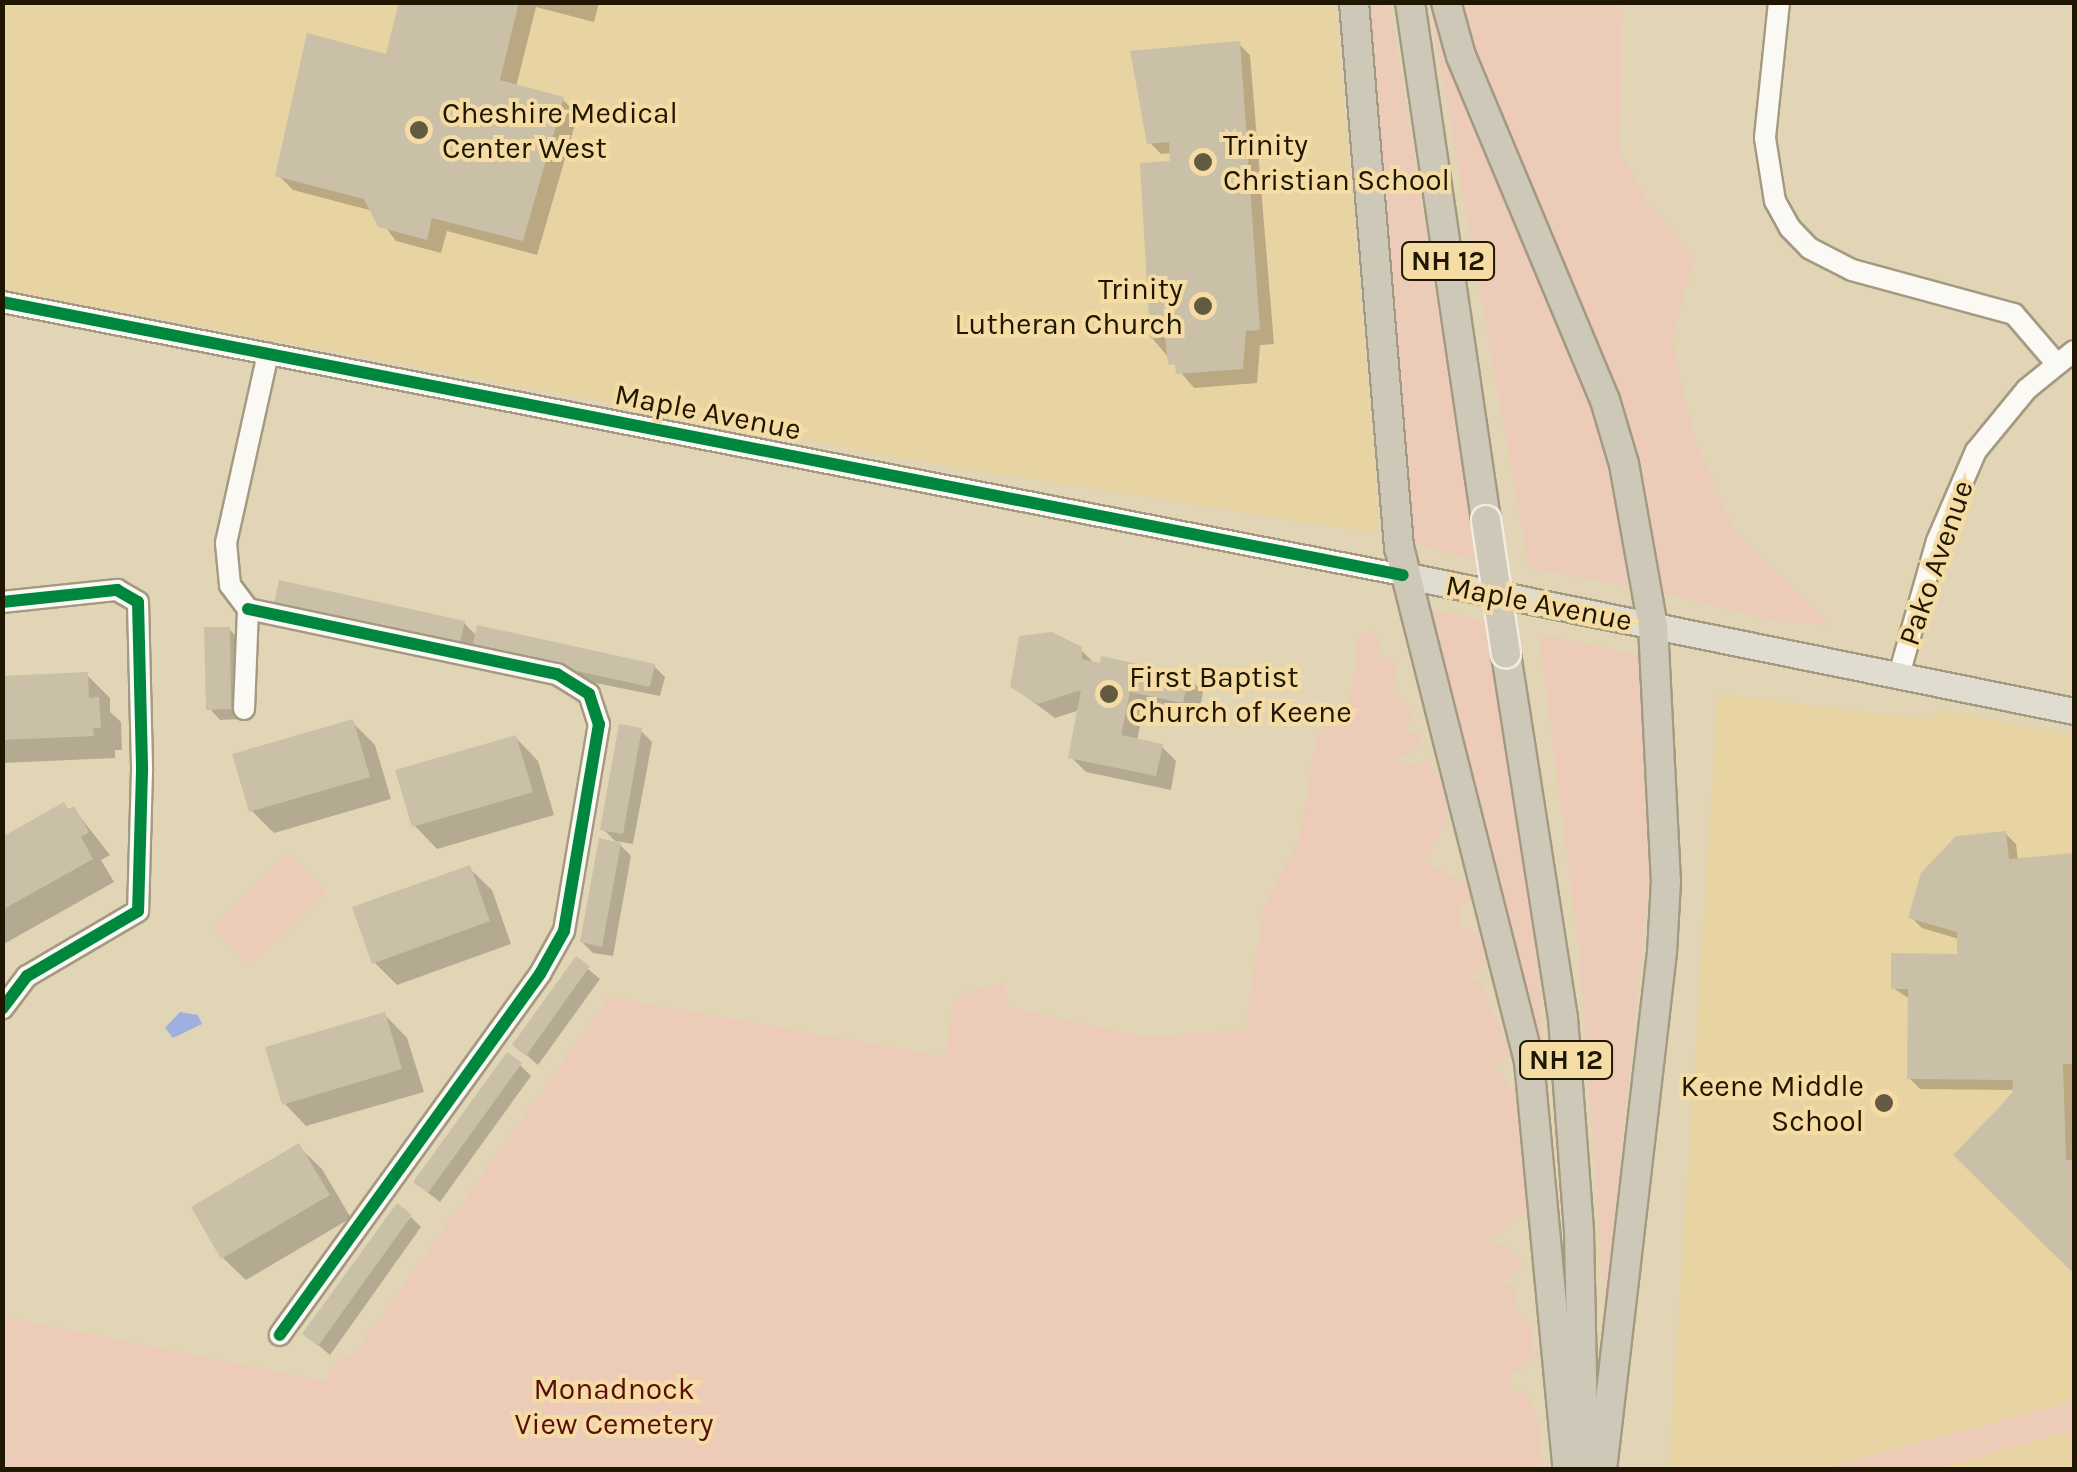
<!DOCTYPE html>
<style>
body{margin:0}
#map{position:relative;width:2077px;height:1472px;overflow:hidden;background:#e2d5b6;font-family:Karla,sans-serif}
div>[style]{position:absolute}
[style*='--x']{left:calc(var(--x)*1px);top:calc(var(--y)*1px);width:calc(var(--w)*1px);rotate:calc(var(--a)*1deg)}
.built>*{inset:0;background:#e8d3a2}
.green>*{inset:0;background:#eccbb9}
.water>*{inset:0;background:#9fb0df}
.shadow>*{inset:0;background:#0003}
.building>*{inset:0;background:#cac0a7}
.roads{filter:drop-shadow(2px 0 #a49a81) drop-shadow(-2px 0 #a49a81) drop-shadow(0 2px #a49a81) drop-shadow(0 -2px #a49a81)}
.minor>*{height:20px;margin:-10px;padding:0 10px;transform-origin:10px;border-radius:10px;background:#fbf9f4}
.major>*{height:25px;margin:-12.5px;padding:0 12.5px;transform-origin:12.5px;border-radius:12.5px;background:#e0dcd0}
.highway>*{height:28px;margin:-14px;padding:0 14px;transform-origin:14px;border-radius:14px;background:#cec8b9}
.bridges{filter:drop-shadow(2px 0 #f2ecde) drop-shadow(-2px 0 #f2ecde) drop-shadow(0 2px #f2ecde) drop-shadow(0 -2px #f2ecde)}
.highway-bridge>*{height:28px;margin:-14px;padding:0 14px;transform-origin:14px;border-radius:14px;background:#cec8b9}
.cycleway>*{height:12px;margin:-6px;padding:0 6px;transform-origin:6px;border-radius:6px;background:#00873e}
.dots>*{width:28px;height:28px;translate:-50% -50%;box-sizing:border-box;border:5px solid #f4dca4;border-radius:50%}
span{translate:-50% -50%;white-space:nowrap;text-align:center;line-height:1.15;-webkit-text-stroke:8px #f4dca4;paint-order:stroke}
.shield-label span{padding:2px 8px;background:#f4dca4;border:2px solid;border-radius:8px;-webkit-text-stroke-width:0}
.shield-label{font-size:28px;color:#201702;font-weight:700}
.poi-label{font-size:30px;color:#201702}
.left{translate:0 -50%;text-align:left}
.right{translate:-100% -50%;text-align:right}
.street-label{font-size:30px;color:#201702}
.park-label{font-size:30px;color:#5a0d0b}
.frame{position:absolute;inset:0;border:5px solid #201702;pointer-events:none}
</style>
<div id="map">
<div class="built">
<div style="clip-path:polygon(2px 3px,1335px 3px,1379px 516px,1374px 533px,919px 461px,3px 289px)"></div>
<div style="clip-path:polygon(1718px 694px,1923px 719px,1945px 710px,2074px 736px,2074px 1469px,1669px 1470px)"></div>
</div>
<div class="green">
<div style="clip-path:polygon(1361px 3px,1390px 3px,1477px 560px,1407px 542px)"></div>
<div style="clip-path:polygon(1429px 3px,1435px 3px,1592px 401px,1635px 588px,1529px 568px)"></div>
<div style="clip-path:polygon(1460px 3px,1622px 3px,1620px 152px,1646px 199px,1695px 258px,1672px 338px,1694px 437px,1734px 530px,1832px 625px,1780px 622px,1658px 592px)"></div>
<div style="clip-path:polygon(1424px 608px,1487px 621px,1530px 879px,1552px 1136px)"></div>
<div style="clip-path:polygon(1372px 631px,1380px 643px,1377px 653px,1397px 664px,1392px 689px,1412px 717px,1406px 733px,1424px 734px,1416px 749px,1398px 758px,1406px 766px,1428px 759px,1445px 787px,1447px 818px,1425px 863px,1474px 888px,1474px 902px,1458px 903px,1462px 929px,1476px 931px,1490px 953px,1483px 969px,1468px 978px,1481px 982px,1512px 1056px,1492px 1065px,1516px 1094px,1538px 1205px,1487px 1241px,1509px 1248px,1524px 1265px,1502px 1282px,1518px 1290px,1513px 1305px,1534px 1328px,1531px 1350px,1545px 1354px,1511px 1374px,1510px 1390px,1524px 1390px,1537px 1417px,1543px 1469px,3px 1470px,3px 1316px,324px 1381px,345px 1355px,353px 1356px,609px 997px,945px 1057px,953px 1005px,969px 990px,1005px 983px,1007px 1006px,1144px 1037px,1245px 1030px,1263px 909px,1298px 843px,1317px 735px,1351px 696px,1359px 635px)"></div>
<div style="clip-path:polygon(1539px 634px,1645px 656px,1649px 881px,1605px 1311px,1579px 951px)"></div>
<div style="clip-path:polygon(289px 854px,326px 892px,250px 966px,213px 928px)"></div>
<div style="clip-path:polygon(2074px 1401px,2074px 1430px,1937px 1469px,1821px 1469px)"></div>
</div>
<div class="water">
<div style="clip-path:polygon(180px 1012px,198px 1015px,202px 1024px,173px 1038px,165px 1028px)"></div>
</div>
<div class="shadow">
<div style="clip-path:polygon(402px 2px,599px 2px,594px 22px,536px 7px,516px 87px,562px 99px,578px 114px,537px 255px,447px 231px,441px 253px,396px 241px,373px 211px,293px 190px,278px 175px,387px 57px)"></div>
<div style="clip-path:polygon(1239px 44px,1250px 55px,1274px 344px,1260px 345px,1257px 383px,1194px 388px,1152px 338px,1173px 163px,1172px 153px,1161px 154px,1150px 143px)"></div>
<div style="clip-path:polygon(290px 621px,464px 623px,477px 636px,654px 666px,665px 677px,660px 696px)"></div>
<div style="clip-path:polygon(229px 629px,240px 640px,241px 719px,220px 720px,209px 708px)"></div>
<div style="clip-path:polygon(1080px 649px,1095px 664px,1188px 677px,1203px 692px,1198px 717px,1144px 706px,1137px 741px,1161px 746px,1176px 761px,1171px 790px,1086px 772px,1071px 757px,1080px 710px,1055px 718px,1013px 687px)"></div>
<div style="clip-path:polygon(87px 675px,110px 698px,110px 712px,121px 722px,122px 750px,115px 750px,115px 758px,2px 763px,2px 679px)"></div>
<div style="clip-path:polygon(352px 722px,375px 745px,391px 799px,274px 833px,251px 810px)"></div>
<div style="clip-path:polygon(641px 731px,652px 742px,633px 844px,616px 841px,631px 856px,613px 956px,593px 953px,582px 942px,618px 844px,603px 829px)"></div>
<div style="clip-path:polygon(516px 738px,538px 761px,554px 815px,437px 849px,415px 826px)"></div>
<div style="clip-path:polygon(74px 809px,110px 855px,101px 860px,114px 882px,2px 945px,2px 840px)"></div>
<div style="clip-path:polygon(2005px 833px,2016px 844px,2018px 861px,2074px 855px,2074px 1271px,1957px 1155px,2015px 1090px,1920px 1089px,1909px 1078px,1910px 999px,1893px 988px,1959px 956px,1959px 939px,1922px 928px,1911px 917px)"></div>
<div style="clip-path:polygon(469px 868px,492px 890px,511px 944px,397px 985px,374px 962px)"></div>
<div style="clip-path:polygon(576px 959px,600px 979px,538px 1065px,515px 1045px)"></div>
<div style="clip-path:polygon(385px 1015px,407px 1038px,424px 1092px,306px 1126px,284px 1103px)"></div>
<div style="clip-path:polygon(520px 1065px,531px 1076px,440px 1202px,427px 1192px)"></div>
<div style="clip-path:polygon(299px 1147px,322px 1169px,351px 1218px,246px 1280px,223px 1258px)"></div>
<div style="clip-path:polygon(411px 1217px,421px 1227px,330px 1355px,305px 1334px)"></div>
</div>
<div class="building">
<div style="clip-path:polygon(399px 2px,519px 2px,500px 80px,564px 97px,523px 241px,432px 218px,427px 240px,378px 227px,364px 199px,275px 176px,307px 33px,386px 54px)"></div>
<div style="clip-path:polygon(1240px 41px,1260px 330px,1246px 331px,1243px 369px,1176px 374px,1175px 364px,1168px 365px,1165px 337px,1150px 339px,1140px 163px,1170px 161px,1169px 142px,1147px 144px,1130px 51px)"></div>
<div style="clip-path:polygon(279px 580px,465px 621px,459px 648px,273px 607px)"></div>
<div style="clip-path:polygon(477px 625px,655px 664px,650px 687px,472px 648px)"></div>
<div style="clip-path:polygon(204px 627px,230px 627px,231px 709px,206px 710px)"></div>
<div style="clip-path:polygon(1052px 632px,1082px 647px,1082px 659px,1100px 663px,1101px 656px,1189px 675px,1183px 703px,1130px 692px,1121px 735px,1163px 744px,1156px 776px,1068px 758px,1081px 690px,1038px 704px,1010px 687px,1019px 636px)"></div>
<div style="clip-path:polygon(88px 672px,89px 698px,99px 697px,101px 728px,93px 728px,94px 736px,2px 740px,2px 676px)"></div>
<div style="clip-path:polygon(353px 719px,370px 777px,249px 812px,232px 754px)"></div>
<div style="clip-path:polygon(619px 724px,642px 728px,623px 834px,600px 830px)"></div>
<div style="clip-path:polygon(516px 735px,533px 792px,412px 827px,395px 770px)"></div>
<div style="clip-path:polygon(64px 802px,68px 809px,74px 806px,89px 832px,81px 837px,93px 859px,2px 910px,2px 837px)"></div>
<div style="clip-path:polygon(2006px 831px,2009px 859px,2074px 853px,2074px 1064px,2063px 1064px,2066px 1160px,2074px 1160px,2074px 1274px,1953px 1155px,2012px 1094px,2013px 1080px,1907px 1079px,1908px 989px,1891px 989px,1891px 953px,1957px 954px,1957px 932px,1908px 918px,1921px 873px,1956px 836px)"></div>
<div style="clip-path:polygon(599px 838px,621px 843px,602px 947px,580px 942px)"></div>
<div style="clip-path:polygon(470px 865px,490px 921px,372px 964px,352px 907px)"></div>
<div style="clip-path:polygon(576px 956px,590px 966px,526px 1056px,512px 1045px)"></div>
<div style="clip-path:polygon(385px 1012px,402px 1069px,282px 1105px,265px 1047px)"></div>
<div style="clip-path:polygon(507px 1052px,522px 1063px,428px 1193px,413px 1182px)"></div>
<div style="clip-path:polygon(299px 1143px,330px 1195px,221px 1259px,191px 1207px)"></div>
<div style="clip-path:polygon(397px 1203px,412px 1215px,318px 1346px,302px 1334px)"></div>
</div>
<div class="roads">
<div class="minor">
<div style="--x:1779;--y:2;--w:137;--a:95.9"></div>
<div style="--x:1765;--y:138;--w:64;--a:81"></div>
<div style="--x:1775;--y:201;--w:31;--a:61"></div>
<div style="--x:1790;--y:228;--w:28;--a:46"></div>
<div style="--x:1809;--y:248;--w:48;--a:27.1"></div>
<div style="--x:1852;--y:270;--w:168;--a:15.2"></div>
<div style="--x:2014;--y:314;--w:65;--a:49.4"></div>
<div style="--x:2;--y:302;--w:1427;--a:11.03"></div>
<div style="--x:2;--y:602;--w:116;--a:-6"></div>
<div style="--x:117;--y:590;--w:24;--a:30"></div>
<div style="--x:138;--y:602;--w:169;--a:88.6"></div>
<div style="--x:142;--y:771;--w:140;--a:91.6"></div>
<div style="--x:138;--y:911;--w:129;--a:149.6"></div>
<div style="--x:27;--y:976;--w:41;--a:127.1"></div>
<div style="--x:248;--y:609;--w:316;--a:11.9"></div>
<div style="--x:557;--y:674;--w:38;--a:32"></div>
<div style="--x:589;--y:694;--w:32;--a:72"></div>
<div style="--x:599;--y:724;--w:210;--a:99.6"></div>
<div style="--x:564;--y:931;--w:49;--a:119.2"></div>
<div style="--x:540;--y:974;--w:445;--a:125.8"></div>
<div style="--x:1899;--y:675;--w:139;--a:-74.2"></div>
<div style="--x:1937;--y:541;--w:98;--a:-66.6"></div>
<div style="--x:1976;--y:451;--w:80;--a:-50.6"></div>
<div style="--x:2027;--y:389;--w:60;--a:-39"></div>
<div style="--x:244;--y:709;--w:100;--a:-87.7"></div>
<div style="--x:248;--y:609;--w:30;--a:-127"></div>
<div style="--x:230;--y:585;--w:42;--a:-95.4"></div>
<div style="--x:226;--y:543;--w:194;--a:-77.5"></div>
</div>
<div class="major">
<div style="--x:1403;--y:575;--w:685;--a:11.46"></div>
</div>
<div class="highway">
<div style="--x:1354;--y:2;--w:547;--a:85.28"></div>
<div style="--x:1399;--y:547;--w:530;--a:75.81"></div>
<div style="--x:1529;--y:1061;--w:411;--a:84.6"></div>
<div style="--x:1410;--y:2;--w:524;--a:81.65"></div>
<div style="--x:1446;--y:2;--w:56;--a:74.5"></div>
<div style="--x:1461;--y:56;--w:373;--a:67.3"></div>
<div style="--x:1605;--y:400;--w:67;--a:73.5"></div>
<div style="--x:1624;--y:464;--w:165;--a:79.9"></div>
<div style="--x:1653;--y:626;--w:255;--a:87.1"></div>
<div style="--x:1666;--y:881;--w:71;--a:93.2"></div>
<div style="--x:1662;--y:952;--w:521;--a:96.61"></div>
<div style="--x:1506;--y:654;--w:368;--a:81.1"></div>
<div style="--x:1563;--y:1018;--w:216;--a:85.7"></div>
<div style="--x:1579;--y:1233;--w:237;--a:88.8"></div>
</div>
</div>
<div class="bridges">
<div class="highway-bridge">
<div style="--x:1486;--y:520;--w:135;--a:81.5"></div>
</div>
</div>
<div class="cycleway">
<div style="--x:2;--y:302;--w:1427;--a:11.03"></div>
<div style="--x:2;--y:602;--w:116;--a:-6"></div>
<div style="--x:117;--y:590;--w:24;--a:30"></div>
<div style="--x:138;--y:602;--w:169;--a:88.6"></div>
<div style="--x:142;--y:771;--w:140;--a:91.6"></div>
<div style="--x:138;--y:911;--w:129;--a:149.6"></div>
<div style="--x:27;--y:976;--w:41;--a:127.1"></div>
<div style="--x:248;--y:609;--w:316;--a:11.9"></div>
<div style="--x:557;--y:674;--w:38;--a:32"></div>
<div style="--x:589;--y:694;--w:32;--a:72"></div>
<div style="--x:599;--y:724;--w:210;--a:99.6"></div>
<div style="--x:564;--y:931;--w:49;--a:119.2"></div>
<div style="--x:540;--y:974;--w:445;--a:125.8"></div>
</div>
<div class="dots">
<div style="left:419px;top:130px;background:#645a41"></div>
<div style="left:1203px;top:162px;background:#645a41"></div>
<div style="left:1203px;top:306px;background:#645a41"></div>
<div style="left:1109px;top:694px;background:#645a41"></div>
<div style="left:1884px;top:1103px;background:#645a41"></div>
</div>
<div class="shield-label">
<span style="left:1448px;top:261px">NH 12</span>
<span style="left:1566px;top:1060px">NH 12</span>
</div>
<div class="poi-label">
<span class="left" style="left:442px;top:130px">Cheshire Medical<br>Center West</span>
<span class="left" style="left:1223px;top:162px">Trinity<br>Christian School</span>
<span class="right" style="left:1183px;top:306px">Trinity<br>Lutheran Church</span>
<span class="left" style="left:1129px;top:694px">First Baptist<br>Church of Keene</span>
<span class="right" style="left:1864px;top:1103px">Keene Middle<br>School</span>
</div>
<div class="street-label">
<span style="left:708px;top:412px;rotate:11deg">Maple Avenue</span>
<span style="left:1936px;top:563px;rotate:-71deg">Pako Avenue</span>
<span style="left:1539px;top:603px;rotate:11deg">Maple Avenue</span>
</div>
<div class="park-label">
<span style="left:614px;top:1406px">Monadnock<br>View Cemetery</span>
</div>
<div class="frame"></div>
</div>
